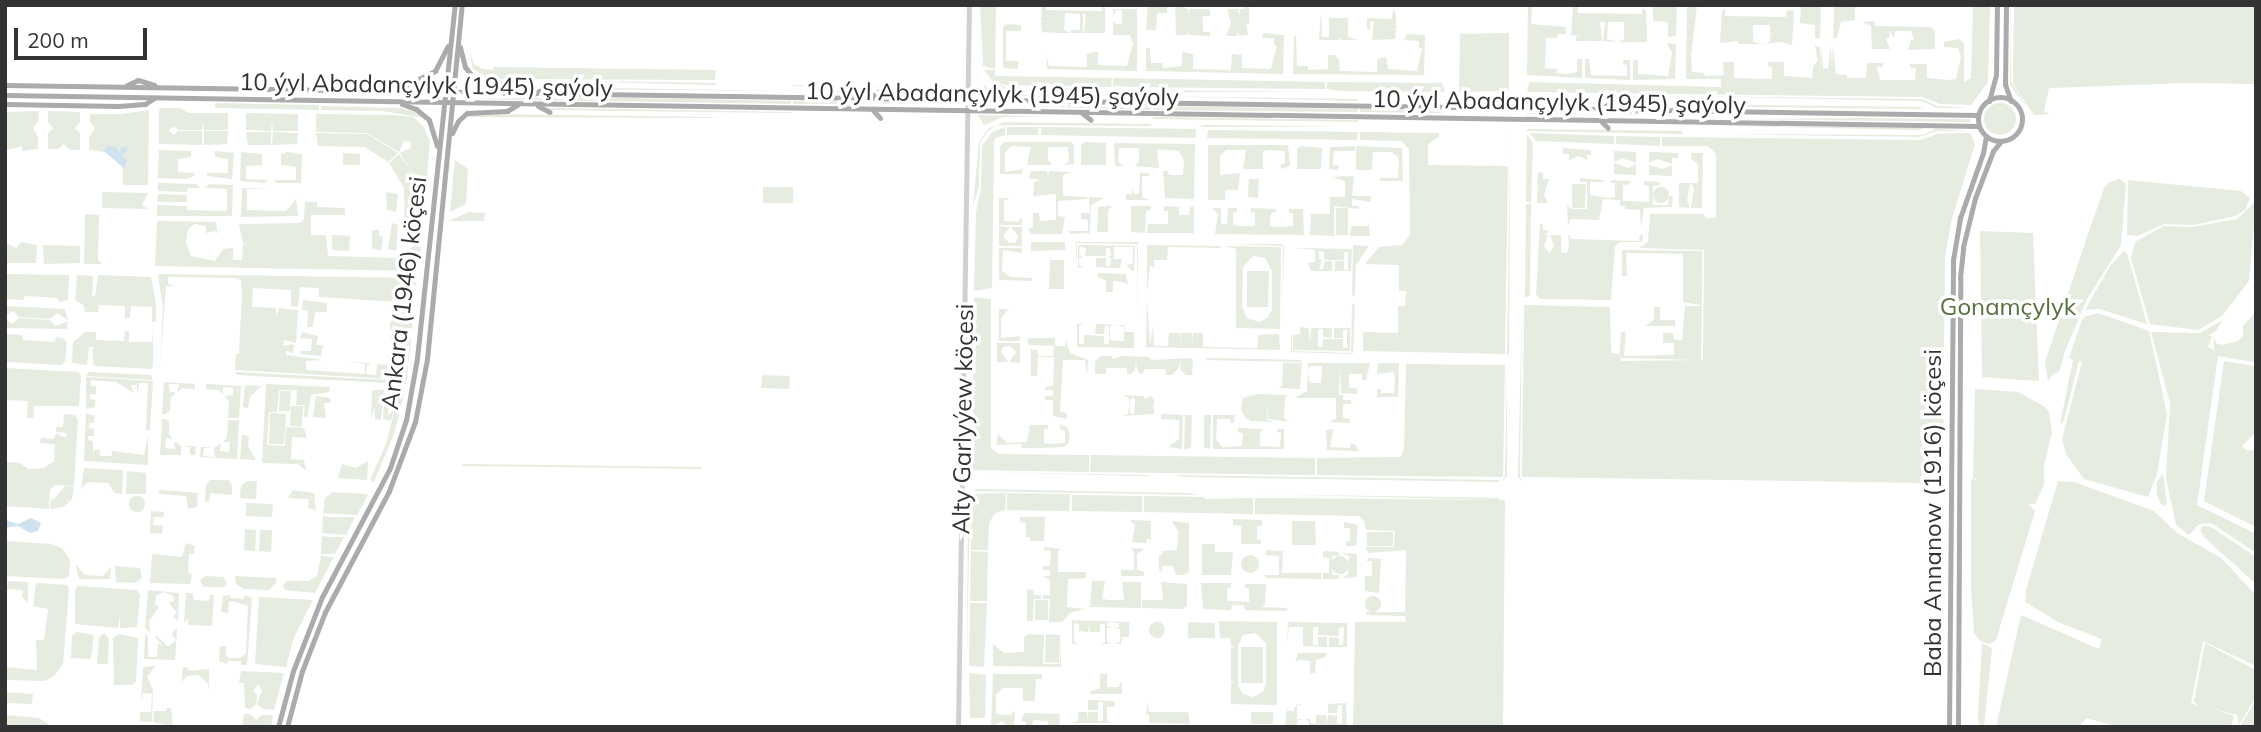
<!DOCTYPE html>
<meta charset="utf-8">
<style>
body{margin:0}
#map{position:relative;width:2261px;height:732px;overflow:hidden;background:#fff;font-family:Mulish,sans-serif}
div>[style]{position:absolute}
[style*='--x']{left:calc(var(--x)*1px);top:calc(var(--y)*1px);width:calc(var(--w)*1px);rotate:calc(var(--a)*1deg)}
.green>*{inset:0;background:#e6ecdf}
.round{border-radius:50%}
.water>*{inset:0;background:#cfe2ee}
.minor>*{height:4.5px;margin:-2.25px;padding:0 2.25px;transform-origin:2.25px;border-radius:2.25px;background:#d0d0d0}
.major>*{height:5px;margin:-2.5px;padding:0 2.5px;transform-origin:2.5px;border-radius:2.5px;background:#ababab}
.major>.ring{margin:-2.5px;padding:0;box-sizing:content-box;background:none;border:5px solid #ababab;border-radius:50%}
span{translate:-50% -50%;white-space:nowrap;text-align:center;line-height:1.15;-webkit-text-stroke:7px #fff;paint-order:stroke}
.street-label{font-size:24px;color:#333}
.park-label{font-size:24px;color:#56703f}
.frame{position:absolute;inset:0;border:7px solid #333;pointer-events:none}
.scale{position:absolute;left:14px;top:28px;width:133px;height:32px;box-sizing:border-box;border:4px solid #333;border-top:0;padding-left:9px;font-size:21px;line-height:24px;white-space:nowrap;color:#333;-webkit-text-stroke:5px #fff;paint-order:stroke}
</style>
<div id="map">
<div class="green">
<div style="clip-path:polygon(980px 5px,996px 5px,995px 69px,983px 66px)"></div>
<div style="clip-path:polygon(1042px 5px,1046px 5px,1046px 10px,1102px 11px,1102px 5px,1105px 5px,1105px 33px,1084px 33px,1086px 14px,1083px 14px,1083px 33px,1071px 33px,1071px 30px,1080px 30px,1080px 14px,1065px 13px,1064px 30px,1070px 33px,1055px 33px,1054px 30px,1053px 33px,1042px 32px,1041px 22px,1045px 21px,1041px 21px)"></div>
<div style="clip-path:polygon(1148px 5px,1167px 5px,1167px 13px,1157px 13px,1156px 30px,1146px 30px)"></div>
<div style="clip-path:polygon(1175px 5px,1188px 9px,1188px 15px,1190px 9px,1210px 9px,1210px 16px,1203px 16px,1203px 23px,1200px 24px,1203px 24px,1203px 32px,1210px 32px,1210px 36px,1189px 35px,1189px 32px,1187px 35px,1176px 35px)"></div>
<div style="clip-path:polygon(1245px 5px,1249px 5px,1249px 24px,1246px 24px,1248px 35px,1239px 36px,1238px 32px,1237px 36px,1226px 36px,1231px 24px,1227px 9px,1238px 9px,1239px 16px,1240px 9px,1245px 9px)"></div>
<div style="clip-path:polygon(1528px 5px,1532px 5px,1531px 24px,1566px 27px,1566px 34px,1558px 34px,1557px 38px,1546px 38px,1545px 68px,1557px 69px,1557px 73px,1569px 74px,1577px 72px,1577px 59px,1582px 59px,1582px 78px,1527px 75px)"></div>
<div style="clip-path:polygon(1653px 5px,1677px 5px,1676px 36px,1668px 37px,1668px 22px,1653px 21px)"></div>
<div style="clip-path:polygon(1687px 5px,1697px 5px,1691px 57px,1692px 72px,1704px 73px,1705px 76px,1724px 75px,1723px 62px,1734px 62px,1734px 78px,1772px 79px,1772px 67px,1768px 66px,1768px 62px,1784px 62px,1784px 76px,1812px 78px,1813px 66px,1818px 61px,1815px 46px,1820px 47px,1821px 73px,1821px 47px,1823px 68px,1828px 69px,1831px 45px,1832px 69px,1833px 45px,1836px 74px,1847px 75px,1847px 78px,1866px 78px,1867px 63px,1883px 63px,1883px 67px,1877px 67px,1880px 80px,1915px 80px,1916px 68px,1910px 67px,1910px 64px,1927px 64px,1927px 78px,1948px 80px,1956px 79px,1961px 56px,1958px 48px,1944px 47px,1944px 42px,1959px 39px,1964px 43px,1964px 82px,1971px 78px,1973px 5px,1990px 5px,1988px 82px,1971px 105px,1940px 104px,1922px 97px,1527px 92px,1529px 82px,1721px 87px,1721px 79px,1686px 79px)"></div>
<div style="clip-path:polygon(1801px 5px,1821px 5px,1820px 39px,1815px 38px,1815px 25px,1800px 23px)"></div>
<div style="clip-path:polygon(1834px 5px,1855px 5px,1855px 20px,1841px 22px,1837px 38px,1833px 38px)"></div>
<div style="clip-path:polygon(2010px 5px,2011px 82px,2030px 111px,2010px 85px)"></div>
<div style="clip-path:polygon(2014px 5px,2256px 5px,2256px 84px,2187px 83px,2049px 88px,2044px 111px,2050px 114px,2034px 115px,2013px 84px)"></div>
<div style="clip-path:polygon(1573px 7px,1578px 7px,1578px 13px,1642px 14px,1642px 9px,1646px 10px,1647px 34px,1644px 35px,1647px 35px,1647px 42px,1619px 42px,1624px 39px,1624px 22px,1608px 22px,1607px 39px,1617px 42px,1603px 41px,1605px 22px,1600px 22px,1602px 41px,1591px 41px,1591px 38px,1590px 41px,1576px 41px,1576px 36px,1580px 35px,1571px 35px)"></div>
<div style="clip-path:polygon(1113px 9px,1137px 9px,1137px 71px,1047px 69px,1046px 55px,1049px 66px,1087px 67px,1087px 54px,1092px 52px,1098px 52px,1098px 65px,1127px 66px,1133px 43px,1130px 35px,1113px 35px,1113px 21px,1116px 24px,1122px 24px,1122px 10px,1116px 10px,1113px 16px)"></div>
<div style="clip-path:polygon(1393px 9px,1396px 14px,1396px 29px,1392px 29px,1396px 30px,1395px 39px,1372px 40px,1374px 22px,1370px 21px,1370px 29px,1367px 29px,1367px 18px,1392px 19px)"></div>
<div style="clip-path:polygon(1722px 10px,1725px 10px,1725px 16px,1786px 17px,1787px 10px,1794px 11px,1792px 45px,1781px 42px,1763px 44px,1770px 42px,1770px 35px,1773px 34px,1770px 33px,1770px 25px,1753px 25px,1753px 42px,1761px 44px,1738px 44px,1738px 41px,1720px 43px)"></div>
<div style="clip-path:polygon(1321px 11px,1322px 37px,1329px 37px,1329px 18px,1348px 18px,1348px 37px,1358px 40px,1341px 40px,1340px 37px,1339px 40px,1319px 40px)"></div>
<div style="clip-path:polygon(1874px 21px,1875px 26px,1931px 27px,1935px 31px,1935px 49px,1908px 50px,1911px 40px,1914px 40px,1911px 31px,1895px 31px,1894px 38px,1890px 31px,1889px 38px,1886px 39px,1890px 49px,1872px 49px,1871px 26px,1862px 22px)"></div>
<div style="clip-path:polygon(1007px 24px,1021px 25px,1021px 31px,1006px 31px,1006px 61px,1018px 61px,1018px 69px,1003px 68px,1003px 27px)"></div>
<div style="clip-path:polygon(1263px 33px,1284px 35px,1283px 74px,1146px 71px,1146px 48px,1150px 48px,1151px 63px,1162px 63px,1163px 68px,1182px 66px,1182px 52px,1193px 54px,1193px 69px,1231px 70px,1232px 54px,1242px 55px,1242px 68px,1271px 69px,1277px 46px,1274px 45px,1274px 38px,1262px 38px)"></div>
<div style="clip-path:polygon(1509px 33px,1509px 91px,1459px 92px,1460px 34px)"></div>
<div style="clip-path:polygon(1407px 34px,1425px 35px,1424px 75px,1293px 74px,1294px 36px,1296px 36px,1297px 66px,1308px 66px,1308px 70px,1328px 69px,1328px 55px,1335px 55px,1339px 60px,1340px 71px,1377px 72px,1377px 59px,1386px 57px,1388px 69px,1417px 71px,1422px 48px,1419px 48px,1419px 41px,1404px 40px)"></div>
<div style="clip-path:polygon(1667px 43px,1676px 44px,1675px 79px,1633px 80px,1633px 60px,1638px 60px,1638px 74px,1668px 76px,1672px 53px)"></div>
<div style="clip-path:polygon(469px 52px,474px 64px,483px 69px,494px 70px,494px 67px,716px 70px,715px 80px,490px 79px,473px 69px)"></div>
<div style="clip-path:polygon(1585px 59px,1589px 59px,1591px 75px,1627px 76px,1627px 65px,1623px 64px,1623px 60px,1630px 60px,1630px 80px,1585px 78px)"></div>
<div style="clip-path:polygon(984px 70px,995px 70px,995px 76px,1112px 78px,1111px 87px,1004px 85px,993px 81px)"></div>
<div style="clip-path:polygon(1113px 78px,1325px 82px,1325px 89px,1134px 87px,1113px 86px)"></div>
<div style="clip-path:polygon(527px 80px,718px 83px,713px 85px)"></div>
<div style="clip-path:polygon(989px 80px,1006px 87px,1111px 89px,1006px 89px,995px 87px)"></div>
<div style="clip-path:polygon(1327px 82px,1442px 83px,1445px 92px,1341px 91px,1327px 89px)"></div>
<div style="clip-path:polygon(793px 85px,912px 87px,793px 86px)"></div>
<div style="clip-path:polygon(984px 85px,999px 93px,1056px 97px,978px 95px)"></div>
<div style="clip-path:polygon(951px 86px,956px 95px,882px 94px,937px 93px)"></div>
<div style="clip-path:polygon(552px 87px,791px 91px,547px 89px)"></div>
<div style="clip-path:polygon(1154px 90px,1319px 92px,1154px 92px)"></div>
<div style="clip-path:polygon(1527px 94px,1649px 96px,1641px 97px)"></div>
<div style="clip-path:polygon(1154px 96px,1358px 99px,1358px 101px)"></div>
<div style="clip-path:polygon(1685px 96px,1922px 99px,1938px 106px,1970px 108px,1937px 108px,1922px 101px)"></div>
<div style="clip-path:polygon(577px 97px,791px 101px,791px 104px,464px 99px)"></div>
<div style="clip-path:polygon(793px 101px,956px 103px,793px 104px)"></div>
<div class="round" style="left:1984px;top:103px;width:32px;height:32px"></div>
<div style="clip-path:polygon(215px 103px,319px 105px,319px 110px,215px 108px)"></div>
<div style="clip-path:polygon(1685px 104px,1918px 107px,1923px 109px,1685px 106px)"></div>
<div style="clip-path:polygon(978px 105px,1087px 105px,1151px 106px,1151px 110px)"></div>
<div style="clip-path:polygon(321px 106px,401px 108px,415px 112px,423px 118px,383px 111px,321px 110px)"></div>
<div style="clip-path:polygon(1154px 106px,1358px 109px,1358px 112px,1154px 110px)"></div>
<div style="clip-path:polygon(162px 108px,181px 108px,188px 113px,228px 113px,228px 130px,204px 130px,203px 121px,202px 130px,178px 130px,174px 126px,169px 130px,174px 135px,178px 131px,202px 131px,202px 145px,159px 144px,159px 110px)"></div>
<div style="clip-path:polygon(547px 108px,791px 112px,791px 113px,551px 110px)"></div>
<div style="clip-path:polygon(1360px 109px,1441px 110px,1441px 113px,1360px 112px)"></div>
<div style="clip-path:polygon(149px 110px,148px 185px,123px 185px,122px 149px,118px 152px,105px 148px,105px 152px,89px 150px,89px 138px,95px 128px,90px 122px,90px 114px,121px 114px)"></div>
<div style="clip-path:polygon(39px 111px,38px 122px,33px 127px,38px 138px,38px 149px,22px 151px,22px 146px,7px 150px,5px 112px)"></div>
<div style="clip-path:polygon(48px 111px,80px 112px,80px 122px,75px 128px,80px 133px,80px 150px,70px 150px,64px 144px,58px 149px,48px 149px,48px 133px,53px 128px,48px 122px)"></div>
<div style="clip-path:polygon(1527px 111px,1683px 114px,1683px 115px,1527px 114px)"></div>
<div style="clip-path:polygon(246px 113px,298px 114px,298px 131px,273px 131px,272px 122px,271px 131px,246px 130px)"></div>
<div style="clip-path:polygon(316px 114px,394px 115px,413px 117px,423px 126px,430px 141px,423px 227px,419px 230px,418px 182px,400px 153px,411px 148px,411px 142px,404px 141px,399px 152px,367px 133px,316px 132px)"></div>
<div style="clip-path:polygon(479px 114px,712px 117px,714px 118px,466px 117px)"></div>
<div style="clip-path:polygon(978px 115px,1056px 116px,1003px 117px,984px 125px)"></div>
<div style="clip-path:polygon(1153px 117px,1358px 120px,1358px 122px,1153px 119px)"></div>
<div style="clip-path:polygon(1853px 118px,1970px 119px,1970px 122px,1740px 119px)"></div>
<div style="clip-path:polygon(1005px 122px,1151px 124px,1151px 126px,997px 125px,988px 131px,980px 143px,979px 186px,973px 206px,979px 142px,989px 128px)"></div>
<div style="clip-path:polygon(1206px 125px,1358px 127px,1197px 127px)"></div>
<div style="clip-path:polygon(1684px 125px,1924px 128px,1919px 130px)"></div>
<div style="clip-path:polygon(1005px 127px,1005px 135px,995px 138px,994px 143px,992px 288px,974px 291px,976px 213px,981px 187px,982px 146px,992px 132px)"></div>
<div style="clip-path:polygon(1007px 127px,1039px 127px,1038px 135px,1007px 135px)"></div>
<div style="clip-path:polygon(1041px 127px,1196px 129px,1196px 138px,1041px 135px)"></div>
<div style="clip-path:polygon(1527px 129px,1682px 131px,1682px 134px,1527px 131px)"></div>
<div style="clip-path:polygon(1936px 129px,1970px 131px,1937px 131px,1919px 137px,1718px 134px,1922px 135px)"></div>
<div style="clip-path:polygon(1208px 130px,1358px 132px,1357px 140px,1207px 138px)"></div>
<div style="clip-path:polygon(204px 131px,228px 131px,227px 144px,204px 145px)"></div>
<div style="clip-path:polygon(1510px 131px,1509px 354px,1507px 354px)"></div>
<div style="clip-path:polygon(246px 132px,271px 132px,271px 145px,248px 145px)"></div>
<div style="clip-path:polygon(273px 132px,298px 133px,297px 144px,272px 145px)"></div>
<div style="clip-path:polygon(1360px 132px,1439px 133px,1439px 137px,1428px 144px,1428px 165px,1508px 166px,1505px 354px,1363px 351px,1363px 332px,1398px 333px,1398px 306px,1405px 306px,1406px 291px,1399px 291px,1399px 265px,1365px 264px,1379px 247px,1402px 245px,1410px 235px,1409px 150px,1402px 141px,1360px 140px)"></div>
<div style="clip-path:polygon(316px 133px,367px 134px,398px 153px,388px 162px,365px 147px,318px 146px)"></div>
<div style="clip-path:polygon(1530px 133px,1614px 136px,1614px 144px,1536px 141px)"></div>
<div style="clip-path:polygon(1527px 134px,1533px 143px,1531px 202px,1526px 202px)"></div>
<div style="clip-path:polygon(1937px 134px,1970px 133px,1975px 144px,1951px 222px,1945px 258px,1943px 458px,1934px 478px,1924px 483px,1522px 477px,1524px 305px,1610px 307px,1611px 353px,1618px 354px,1621px 361px,1703px 360px,1704px 250px,1639px 248px,1648px 242px,1650px 214px,1704px 214px,1706px 218px,1716px 218px,1716px 154px,1708px 146px,1662px 146px,1662px 137px,1921px 140px)"></div>
<div style="clip-path:polygon(1616px 136px,1660px 137px,1660px 146px,1616px 144px)"></div>
<div style="clip-path:polygon(1004px 142px,1071px 142px,1074px 145px,1074px 164px,1064px 165px,1069px 161px,1068px 147px,1048px 147px,1048px 160px,1052px 165px,1027px 165px,1031px 147px,1011px 146px,1005px 153px,1005px 172px,1023px 169px,1022px 174px,1000px 174px,1000px 147px)"></div>
<div style="clip-path:polygon(1085px 142px,1106px 143px,1106px 165px,1081px 165px,1081px 145px)"></div>
<div style="clip-path:polygon(1114px 143px,1195px 144px,1194px 199px,1165px 198px,1163px 171px,1168px 171px,1169px 175px,1183px 175px,1184px 161px,1179px 151px,1157px 149px,1159px 168px,1135px 166px,1139px 161px,1139px 148px,1119px 148px,1118px 161px,1123px 166px,1115px 166px)"></div>
<div style="clip-path:polygon(1208px 145px,1288px 145px,1290px 166px,1281px 169px,1281px 164px,1285px 164px,1285px 151px,1269px 150px,1263px 151px,1263px 169px,1243px 169px,1246px 150px,1226px 150px,1220px 156px,1220px 175px,1240px 173px,1238px 190px,1225px 190px,1225px 200px,1208px 200px)"></div>
<div style="clip-path:polygon(1301px 146px,1322px 148px,1321px 169px,1297px 169px,1297px 149px)"></div>
<div style="clip-path:polygon(1355px 146px,1355px 151px,1334px 151px,1333px 165px,1338px 165px,1338px 170px,1329px 169px,1330px 147px)"></div>
<div style="clip-path:polygon(1356px 146px,1402px 148px,1403px 181px,1380px 181px,1380px 178px,1398px 178px,1399px 158px,1392px 152px,1373px 152px,1372px 170px,1356px 170px)"></div>
<div style="clip-path:polygon(1563px 148px,1591px 150px,1591px 155px,1587px 155px,1587px 160px,1579px 156px,1569px 160px,1569px 154px,1563px 154px)"></div>
<div style="clip-path:polygon(159px 150px,191px 151px,191px 157px,178px 159px,178px 172px,194px 173px,194px 176px,187px 179px,158px 178px)"></div>
<div style="clip-path:polygon(215px 151px,234px 153px,232px 179px,207px 176px,207px 173px,228px 173px,228px 159px,215px 157px)"></div>
<div style="clip-path:polygon(1614px 151px,1636px 152px,1636px 163px,1622px 158px,1614px 162px)"></div>
<div style="clip-path:polygon(241px 152px,262px 154px,262px 165px,246px 166px,246px 179px,268px 180px,265px 183px,240px 181px)"></div>
<div style="clip-path:polygon(287px 152px,302px 154px,301px 183px,276px 183px,274px 180px,296px 180px,296px 167px,281px 165px,281px 154px)"></div>
<div style="clip-path:polygon(1649px 152px,1678px 153px,1678px 158px,1672px 158px,1672px 164px,1657px 159px,1649px 163px)"></div>
<div style="clip-path:polygon(343px 153px,360px 154px,360px 165px,343px 165px)"></div>
<div style="clip-path:polygon(1691px 153px,1703px 153px,1702px 208px,1691px 208px,1694px 188px,1691px 183px,1698px 183px,1698px 164px,1691px 159px)"></div>
<div style="clip-path:polygon(399px 154px,411px 171px,417px 191px,418px 232px,405px 242px,404px 188px,389px 163px)"></div>
<div style="clip-path:polygon(455px 160px,468px 169px,466px 204px,450px 212px)"></div>
<div style="clip-path:polygon(1614px 163px,1628px 168px,1636px 164px,1636px 175px,1614px 174px)"></div>
<div style="clip-path:polygon(1649px 165px,1663px 169px,1672px 165px,1672px 176px,1649px 175px)"></div>
<div style="clip-path:polygon(1047px 171px,1048px 176px,1049px 171px,1071px 172px,1063px 175px,1063px 196px,1087px 197px,1087px 199px,1058px 201px,1058px 216px,1065px 217px,1062px 234px,1031px 234px,1028px 228px,1033px 228px,1033px 213px,1039px 213px,1040px 221px,1056px 220px,1056px 194px,1033px 196px,1034px 182px,1040px 180px,1029px 178px,1031px 171px)"></div>
<div style="clip-path:polygon(1538px 172px,1543px 173px,1543px 179px,1549px 179px,1544px 195px,1548px 203px,1537px 203px)"></div>
<div style="clip-path:polygon(1140px 173px,1149px 173px,1149px 176px,1142px 176px,1142px 197px,1149px 200px,1126px 200px,1126px 194px,1132px 194px,1132px 187px,1134px 194px,1139px 194px)"></div>
<div style="clip-path:polygon(1354px 176px,1352px 196px,1371px 196px,1371px 202px,1352px 199px,1352px 206px,1359px 206px,1359px 209px,1334px 206px,1334px 236px,1310px 235px,1311px 214px,1330px 214px,1330px 197px,1345px 197px,1345px 181px,1331px 177px)"></div>
<div style="clip-path:polygon(1580px 178px,1603px 180px,1604px 182px,1590px 182px,1590px 195px,1609px 198px,1615px 197px,1615px 183px,1610px 183px,1612px 180px,1630px 181px,1630px 184px,1623px 185px,1623px 201px,1649px 202px,1649px 186px,1644px 185px,1644px 181px,1660px 182px,1660px 185px,1653px 186px,1653px 205px,1668px 205px,1669px 196px,1673px 196px,1672px 207px,1644px 208px,1641px 228px,1640px 210px,1625px 209px,1625px 206px,1620px 206px,1620px 200px,1603px 199px,1599px 220px,1571px 219px,1568px 226px,1567px 205px,1571px 209px,1587px 209px,1587px 182px,1580px 182px)"></div>
<div style="clip-path:polygon(1249px 179px,1259px 179px,1258px 198px,1248px 197px)"></div>
<div style="clip-path:polygon(2119px 179px,2126px 184px,2121px 245px,2087px 299px,2065px 351px,2059px 372px,2053px 374px,2048px 381px,2045px 362px,2088px 234px,2104px 188px,2108px 183px)"></div>
<div style="clip-path:polygon(2128px 180px,2241px 191px,2250px 198px,2245px 210px,2235px 216px,2193px 225px,2164px 224px,2137px 236px,2127px 235px)"></div>
<div style="clip-path:polygon(158px 183px,197px 184px,200px 188px,188px 188px,187px 192px,158px 191px)"></div>
<div style="clip-path:polygon(1679px 183px,1690px 183px,1687px 201px,1690px 208px,1679px 207px)"></div>
<div style="clip-path:polygon(209px 184px,233px 185px,232px 216px,157px 216px,157px 205px,187px 206px,187px 210px,227px 211px,227px 189px,205px 188px)"></div>
<div style="clip-path:polygon(1572px 184px,1586px 184px,1585px 208px,1572px 208px)"></div>
<div class="round" style="left:1653px;top:187px;width:16px;height:16px"></div>
<div style="clip-path:polygon(763px 187px,793px 187px,793px 203px,763px 203px)"></div>
<div style="clip-path:polygon(242px 188px,267px 188px,247px 189px,247px 210px,286px 211px,296px 199px,298px 216px,241px 217px)"></div>
<div style="clip-path:polygon(102px 192px,148px 193px,142px 205px,148px 209px,102px 208px)"></div>
<div style="clip-path:polygon(386px 192px,398px 194px,396px 212px,387px 210px)"></div>
<div style="clip-path:polygon(158px 194px,187px 195px,187px 202px,157px 202px)"></div>
<div style="clip-path:polygon(1089px 197px,1104px 198px,1091px 205px,1090px 233px,1070px 234px,1069px 231px,1088px 231px,1088px 220px,1081px 219px,1081px 213px,1090px 213px)"></div>
<div style="clip-path:polygon(999px 198px,1010px 198px,1004px 201px,1004px 221px,1018px 222px,1022px 217px,1022px 225px,999px 225px)"></div>
<div style="clip-path:polygon(2256px 201px,2249px 281px,2222px 316px,2198px 330px,2150px 324px,2131px 258px,2135px 242px,2164px 226px,2193px 227px,2237px 219px)"></div>
<div style="clip-path:polygon(305px 202px,317px 202px,317px 207px,345px 208px,345px 215px,311px 215px,311px 235px,326px 235px,328px 256px,398px 258px,422px 239px,418px 271px,155px 266px,157px 221px,216px 222px,218px 235px,216px 231px,206px 233px,206px 226px,195px 224px,188px 229px,186px 242px,191px 256px,215px 261px,223px 249px,233px 248px,233px 260px,242px 260px,243px 245px,248px 245px,243px 244px,239px 224px,300px 223px,304px 219px)"></div>
<div style="clip-path:polygon(1526px 204px,1531px 204px,1530px 295px,1525px 298px)"></div>
<div style="clip-path:polygon(1112px 206px,1108px 210px,1108px 232px,1097px 232px,1098px 207px)"></div>
<div style="clip-path:polygon(1131px 206px,1151px 206px,1151px 210px,1146px 211px,1145px 233px,1131px 232px)"></div>
<div style="clip-path:polygon(1164px 206px,1179px 207px,1179px 215px,1189px 215px,1190px 207px,1194px 207px,1194px 233px,1147px 233px,1148px 224px,1168px 224px,1168px 211px,1164px 211px)"></div>
<div style="clip-path:polygon(1221px 208px,1221px 224px,1227px 224px,1228px 208px,1237px 208px,1237px 212px,1233px 212px,1233px 225px,1239px 226px,1255px 226px,1255px 213px,1250px 212px,1251px 208px,1276px 209px,1276px 212px,1271px 213px,1270px 226px,1278px 227px,1293px 226px,1293px 213px,1289px 213px,1289px 209px,1303px 209px,1304px 235px,1215px 234px,1218px 214px,1212px 208px)"></div>
<div style="clip-path:polygon(1336px 208px,1348px 208px,1348px 235px,1336px 235px)"></div>
<div style="clip-path:polygon(469px 212px,485px 213px,484px 221px,448px 221px)"></div>
<div style="clip-path:polygon(85px 214px,99px 215px,98px 261px,102px 262px,100px 264px,84px 264px)"></div>
<div style="clip-path:polygon(1368px 220px,1370px 236px,1350px 236px,1351px 226px,1368px 226px)"></div>
<div style="clip-path:polygon(392px 223px,398px 225px,396px 251px,388px 249px)"></div>
<div style="clip-path:polygon(1540px 224px,1543px 224px,1543px 230px,1548px 230px,1548px 233px,1543px 234px,1548px 235px,1544px 246px,1549px 253px,1554px 246px,1550px 235px,1561px 235px,1561px 253px,1567px 253px,1569px 247px,1568px 233px,1571px 239px,1639px 241px,1640px 235px,1643px 235px,1643px 240px,1640px 242px,1620px 242px,1615px 246px,1611px 300px,1540px 299px,1536px 294px)"></div>
<div style="clip-path:polygon(999px 226px,1010px 227px,1003px 236px,1009px 243px,1016px 242px,1018px 236px,1011px 227px,1022px 227px,1022px 246px,999px 246px)"></div>
<div style="clip-path:polygon(372px 230px,379px 230px,379px 236px,383px 236px,381px 251px,372px 248px)"></div>
<div style="clip-path:polygon(1980px 231px,2033px 233px,2039px 381px,1982px 377px)"></div>
<div style="clip-path:polygon(332px 235px,350px 236px,349px 251px,332px 250px)"></div>
<div style="clip-path:polygon(21px 242px,37px 245px,36px 263px,5px 263px,6px 243px,16px 248px)"></div>
<div style="clip-path:polygon(1031px 242px,1065px 242px,1065px 250px,1031px 251px)"></div>
<div style="clip-path:polygon(1076px 242px,1138px 242px,1137px 320px,1137px 244px,1077px 243px,1076px 267px)"></div>
<div style="clip-path:polygon(1228px 244px,1282px 244px,1284px 246px,1282px 329px,1283px 246px)"></div>
<div style="clip-path:polygon(43px 245px,80px 246px,80px 263px,44px 264px)"></div>
<div style="clip-path:polygon(1078px 245px,1135px 246px,1134px 272px,1126px 265px,1133px 264px,1133px 247px,1114px 247px,1114px 259px,1122px 259px,1120px 268px,1096px 267px,1096px 258px,1106px 258px,1106px 266px,1110px 266px,1111px 258px,1107px 256px,1111px 256px,1110px 248px,1106px 248px,1106px 256px,1085px 256px,1086px 248px,1080px 247px,1079px 255px,1083px 256px,1079px 258px,1079px 265px,1083px 267px,1078px 268px)"></div>
<div style="clip-path:polygon(1147px 245px,1220px 246px,1221px 248px,1168px 247px,1167px 260px,1154px 260px,1154px 268px,1150px 265px,1147px 293px)"></div>
<div style="clip-path:polygon(1353px 245px,1369px 246px,1356px 265px,1355px 295px,1352px 296px)"></div>
<div style="clip-path:polygon(evenodd,1225px 246px,1281px 247px,1280px 329px,1236px 328px,1236px 249px,1225px 246px,1253px 256px,1265px 258px,1272px 271px,1272px 310px,1267px 318px,1259px 322px,1247px 318px,1242px 307px,1243px 267px,1253px 256px)"></div>
<div style="clip-path:polygon(999px 248px,1022px 248px,1022px 253px,1003px 250px,1002px 271px,1010px 277px,1032px 278px,1032px 281px,999px 280px)"></div>
<div style="clip-path:polygon(1295px 248px,1352px 249px,1351px 271px,1335px 271px,1335px 261px,1344px 261px,1344px 269px,1348px 270px,1348px 252px,1344px 252px,1344px 260px,1324px 260px,1324px 252px,1319px 251px,1319px 259px,1322px 260px,1319px 269px,1323px 269px,1324px 261px,1332px 261px,1332px 271px,1311px 271px,1308px 263px,1315px 262px,1315px 250px)"></div>
<div style="clip-path:polygon(1622px 250px,1702px 251px,1702px 305px,1683px 302px,1683px 254px,1626px 253px,1627px 276px,1622px 276px)"></div>
<div style="clip-path:polygon(2124px 251px,2127px 253px,2147px 324px,2099px 309px,2085px 310px,2110px 266px)"></div>
<div style="clip-path:polygon(1050px 260px,1064px 260px,1064px 289px,1049px 289px)"></div>
<div style="clip-path:polygon(1247px 271px,1269px 271px,1268px 307px,1247px 307px)"></div>
<div style="clip-path:polygon(1098px 273px,1126px 274px,1128px 285px,1124px 282px,1113px 281px,1113px 292px,1106px 292px,1106px 281px,1098px 277px)"></div>
<div style="clip-path:polygon(5px 274px,69px 275px,68px 300px,59px 302px,58px 298px,25px 296px,23px 300px,5px 299px)"></div>
<div style="clip-path:polygon(160px 274px,417px 278px,413px 303px,319px 297px,319px 288px,300px 287px,298px 307px,291px 306px,291px 290px,253px 288px,252px 307px,276px 308px,276px 317px,279px 308px,298px 310px,296px 343px,284px 340px,283px 346px,294px 344px,293px 353px,286px 351px,286px 355px,322px 360px,306px 361px,306px 370px,365px 374px,365px 364px,349px 362px,371px 363px,367px 365px,366px 374px,376px 375px,377px 365px,374px 364px,408px 366px,407px 380px,235px 370px,236px 354px,239px 353px,242px 295px,241px 280px,234px 278px,168px 277px,168px 284px,176px 286px,166px 286px,160px 369px,163px 307px,158px 276px)"></div>
<div style="clip-path:polygon(77px 275px,93px 276px,92px 296px,95px 297px,98px 275px,151px 277px,156px 304px,156px 322px,152px 322px,152px 307px,131px 306px,130px 318px,125px 318px,125px 306px,99px 305px,98px 312px,85px 312px,84px 306px,75px 300px)"></div>
<div style="clip-path:polygon(974px 297px,991px 299px,991px 448px,999px 454px,1089px 455px,1089px 472px,972px 470px)"></div>
<div style="clip-path:polygon(1147px 298px,1150px 346px,1153px 325px,1154px 346px,1168px 346px,1169px 333px,1180px 333px,1181px 347px,1181px 333px,1192px 333px,1192px 347px,1193px 333px,1203px 333px,1203px 347px,1257px 348px,1258px 335px,1279px 334px,1280px 350px,1146px 347px)"></div>
<div style="clip-path:polygon(303px 300px,327px 303px,327px 326px,327px 312px,315px 312px,313px 327px,307px 327px,308px 310px,302px 310px)"></div>
<div style="clip-path:polygon(1352px 303px,1355px 305px,1353px 353px,1350px 354px,1291px 352px,1292px 327px,1292px 351px,1351px 353px)"></div>
<div style="clip-path:polygon(5px 306px,65px 309px,68px 320px,57px 313px,50px 319px,19px 317px,13px 311px,5px 316px)"></div>
<div style="clip-path:polygon(392px 306px,412px 307px,412px 330px,390px 329px,390px 322px,395px 318px,391px 313px)"></div>
<div style="clip-path:polygon(1522px 306px,1520px 477px,1523px 482px,1518px 477px)"></div>
<div style="clip-path:polygon(1685px 306px,1702px 306px,1701px 360px,1619px 358px,1621px 332px,1626px 333px,1624px 356px,1674px 355px,1674px 343px,1663px 343px,1663px 333px,1673px 333px,1674px 340px,1682px 340px)"></div>
<div style="clip-path:polygon(1654px 307px,1660px 307px,1660px 320px,1675px 320px,1675px 326px,1645px 326px,1654px 320px)"></div>
<div style="clip-path:polygon(999px 309px,1009px 309px,1001px 318px,1001px 338px,1020px 336px,1020px 341px,999px 341px)"></div>
<div style="clip-path:polygon(2256px 311px,2256px 432px,2242px 446px,2246px 450px,2256px 450px,2256px 527px,2204px 501px,2224px 361px,2254px 366px,2254px 362px,2218px 356px,2197px 505px,2256px 534px,2256px 553px,2211px 523px,2199px 524px,2189px 535px,2176px 525px,2166px 478px,2170px 403px,2151px 332px,2199px 333px,2222px 321px,2216px 331px,2208px 335px,2212px 337px,2208px 347px,2214px 350px,2214px 337px,2216px 343px,2221px 345px,2238px 341px,2243px 336px,2243px 326px)"></div>
<div style="clip-path:polygon(2098px 313px,2149px 331px,2167px 414px,2157px 474px,2148px 497px,2084px 479px,2066px 454px,2062px 439px,2082px 362px,2079px 361px,2064px 420px,2060px 424px,2073px 360px,2069px 358px,2083px 317px)"></div>
<div style="clip-path:polygon(5px 317px,12px 324px,19px 318px,50px 320px,56px 326px,68px 321px,67px 329px,5px 328px)"></div>
<div style="clip-path:polygon(1077px 324px,1083px 324px,1079px 326px,1079px 344px,1084px 344px,1084px 335px,1104px 336px,1104px 344px,1109px 344px,1109px 326px,1105px 326px,1104px 334px,1095px 334px,1096px 324px,1117px 325px,1110px 326px,1110px 340px,1124px 341px,1124px 327px,1118px 325px,1124px 325px,1125px 332px,1134px 332px,1134px 348px,1077px 347px)"></div>
<div style="clip-path:polygon(1300px 327px,1309px 328px,1310px 344px,1311px 328px,1332px 328px,1331px 338px,1323px 337px,1323px 329px,1318px 329px,1318px 347px,1322px 347px,1323px 339px,1343px 339px,1343px 347px,1347px 348px,1347px 330px,1343px 330px,1343px 338px,1334px 338px,1334px 328px,1350px 328px,1350px 351px,1293px 350px,1293px 335px,1300px 334px)"></div>
<div style="clip-path:polygon(153px 329px,153px 366px,151px 369px,96px 366px,93px 364px,93px 347px,89px 347px,87px 365px,72px 363px,73px 342px,85px 332px,96px 332px,96px 340px,124px 341px,125px 331px,129px 331px,129px 342px,152px 342px)"></div>
<div style="clip-path:polygon(302px 332px,318px 336px,316px 345px,323px 345px,321px 356px,300px 354px,300px 351px,311px 351px,312px 339px,300px 338px)"></div>
<div style="clip-path:polygon(5px 334px,22px 335px,23px 340px,54px 342px,57px 337px,63px 338px,67px 342px,65px 362px,61px 365px,5px 362px)"></div>
<div style="clip-path:polygon(390px 337px,411px 338px,409px 361px,388px 360px,389px 353px,393px 348px)"></div>
<div style="clip-path:polygon(1030px 338px,1055px 338px,1055px 346px,1065px 346px,1066px 340px,1070px 353px,1088px 360px,1087px 376px,1085px 360px,1063px 360px,1060px 412px,1067px 413px,1067px 419px,1053px 416px,1053px 400px,1045px 400px,1045px 396px,1053px 396px,1053px 390px,1045px 390px,1045px 387px,1053px 386px,1054px 357px,1038px 357px,1037px 376px,1031px 376px,1031px 349px,1037px 350px,1038px 356px,1053px 356px,1054px 346px,1029px 345px,1027px 340px)"></div>
<div style="clip-path:polygon(997px 343px,1020px 343px,1020px 363px,1009px 362px,1016px 352px,1010px 346px,1003px 347px,1001px 352px,1008px 362px,997px 362px)"></div>
<div style="clip-path:polygon(1100px 356px,1111px 356px,1113px 359px,1123px 356px,1149px 357px,1151px 360px,1190px 358px,1193px 360px,1192px 375px,1186px 375px,1180px 369px,1181px 360px,1178px 369px,1172px 375px,1166px 375px,1165px 369px,1144px 369px,1143px 374px,1140px 374px,1137px 370px,1136px 359px,1135px 370px,1131px 374px,1127px 374px,1127px 368px,1106px 368px,1106px 374px,1095px 374px,1095px 362px)"></div>
<div style="clip-path:polygon(1209px 358px,1301px 360px,1302px 362px,1205px 360px)"></div>
<div style="clip-path:polygon(1283px 363px,1302px 363px,1300px 389px,1278px 388px,1282px 386px)"></div>
<div style="clip-path:polygon(1308px 363px,1370px 363px,1366px 380px,1362px 380px,1362px 374px,1349px 374px,1349px 388px,1357px 388px,1357px 394px,1341px 393px,1340px 366px,1339px 395px,1343px 395px,1343px 400px,1351px 400px,1351px 404px,1343px 404px,1343px 418px,1350px 419px,1350px 423px,1328px 422px,1336px 419px,1336px 398px,1295px 398px,1307px 391px,1308px 371px,1310px 383px,1321px 383px,1322px 366px,1310px 366px,1308px 370px)"></div>
<div style="clip-path:polygon(1378px 363px,1399px 363px,1398px 397px,1377px 397px,1377px 389px,1381px 389px,1381px 393px,1394px 393px,1395px 378px,1394px 372px,1377px 374px)"></div>
<div style="clip-path:polygon(1507px 363px,1507px 477px,1501px 482px,1505px 477px)"></div>
<div style="clip-path:polygon(1406px 364px,1505px 365px,1503px 477px,1317px 475px,1317px 458px,1401px 457px,1404px 447px)"></div>
<div style="clip-path:polygon(5px 368px,78px 372px,81px 376px,79px 406px,34px 406px,33px 418px,27px 418px,28px 401px,5px 400px)"></div>
<div style="clip-path:polygon(89px 372px,151px 375px,153px 380px,86px 376px)"></div>
<div style="clip-path:polygon(235px 372px,406px 381px,406px 384px,237px 375px)"></div>
<div style="clip-path:polygon(762px 375px,790px 376px,789px 389px,761px 388px)"></div>
<div style="clip-path:polygon(86px 377px,153px 381px,150px 430px,146px 430px,148px 383px,140px 383px,137px 394px,137px 385px,131px 385px,134px 393px,116px 382px,91px 380px,91px 386px,96px 386px,96px 394px,90px 394px,90px 399px,95px 400px,95px 407px,86px 409px)"></div>
<div style="clip-path:polygon(164px 382px,195px 384px,195px 389px,183px 388px,177px 392px,179px 384px,169px 384px,169px 391px,176px 393px,171px 397px,170px 410px,166px 414px,162px 414px)"></div>
<div style="clip-path:polygon(206px 384px,241px 386px,239px 418px,228px 418px,229px 401px,225px 396px,233px 395px,233px 388px,223px 387px,223px 395px,219px 390px,206px 389px)"></div>
<div style="clip-path:polygon(266px 384px,330px 387px,329px 392px,311px 395px,307px 418px,304px 416px,305px 405px,296px 405px,297px 390px,279px 390px,277px 412px,269px 412px,267px 445px,285px 446px,286px 427px,304px 428px,307px 438px,292px 437px,291px 459px,304px 460px,306px 471px,298px 464px,262px 463px)"></div>
<div style="clip-path:polygon(245px 385px,261px 386px,250px 397px,248px 408px,243px 407px)"></div>
<div style="clip-path:polygon(1975px 389px,2018px 392px,2045px 407px,2049px 412px,2052px 432px,2044px 465px,2044px 485px,2035px 504px,2028px 504px,2035px 511px,1996px 640px,1990px 644px,1980px 641px,1974px 633px,1971px 589px,1971px 482px,1972px 479px,1980px 481px,1973px 478px)"></div>
<div style="clip-path:polygon(372px 390px,384px 390px,381px 420px,375px 419px,374px 406px,371px 420px)"></div>
<div style="clip-path:polygon(385px 390px,398px 390px,391px 421px,383px 419px)"></div>
<div style="clip-path:polygon(400px 390px,405px 391px,394px 434px,374px 482px,370px 480px,386px 444px)"></div>
<div style="clip-path:polygon(280px 391px,291px 391px,290px 411px,279px 411px)"></div>
<div style="clip-path:polygon(1258px 394px,1289px 395px,1285px 397px,1284px 418px,1289px 422px,1268px 419px,1268px 403px,1267px 420px,1274px 422px,1251px 421px,1245px 417px,1241px 410px,1243px 398px)"></div>
<div style="clip-path:polygon(1123px 395px,1144px 396px,1144px 399px,1151px 396px,1154px 400px,1154px 405px,1151px 406px,1154px 407px,1154px 414px,1122px 416px,1128px 414px,1129px 407px,1131px 414px,1134px 414px,1135px 399px,1131px 398px,1129px 405px,1129px 398px)"></div>
<div style="clip-path:polygon(316px 396px,330px 398px,330px 403px,324px 403px,326px 418px,313px 417px)"></div>
<div style="clip-path:polygon(291px 406px,303px 406px,302px 427px,290px 426px)"></div>
<div style="clip-path:polygon(86px 413px,95px 416px,94px 423px,89px 423px,89px 428px,94px 429px,94px 436px,88px 436px,88px 440px,93px 441px,93px 455px,94px 450px,100px 450px,100px 456px,112px 456px,112px 451px,144px 455px,148px 436px,148px 465px,84px 461px)"></div>
<div style="clip-path:polygon(270px 413px,286px 414px,284px 444px,269px 444px)"></div>
<div style="clip-path:polygon(64px 414px,75px 415px,78px 419px,74px 486px,55px 485px,50px 490px,49px 509px,5px 506px,5px 443px,6px 462px,20px 463px,28px 469px,44px 468px,54px 461px,55px 444px,40px 443px,41px 438px,54px 439px,56px 433px,66px 438px,67px 433px,56px 432px,56px 427px,63px 427px)"></div>
<div style="clip-path:polygon(1161px 414px,1183px 415px,1182px 449px,1168px 447px,1179px 439px,1179px 420px,1161px 419px)"></div>
<div style="clip-path:polygon(1185px 415px,1192px 415px,1191px 447px,1188px 449px,1184px 449px)"></div>
<div style="clip-path:polygon(1204px 415px,1211px 415px,1210px 449px,1204px 447px)"></div>
<div style="clip-path:polygon(1213px 415px,1235px 415px,1234px 423px,1231px 423px,1230px 419px,1217px 419px,1216px 439px,1222px 447px,1242px 446px,1243px 433px,1238px 432px,1238px 428px,1263px 429px,1260px 432px,1260px 446px,1280px 447px,1281px 433px,1277px 432px,1277px 429px,1284px 429px,1284px 449px,1213px 449px)"></div>
<div style="clip-path:polygon(162px 419px,169px 420px,169px 434px,173px 439px,166px 438px,165px 448px,175px 449px,174px 441px,181px 446px,181px 455px,190px 455px,190px 447px,183px 446px,196px 446px,195px 455px,160px 455px)"></div>
<div style="clip-path:polygon(228px 420px,239px 420px,237px 459px,200px 457px,201px 447px,212px 447px,204px 448px,203px 456px,215px 457px,214px 448px,221px 443px,220px 451px,229px 452px,230px 442px,223px 442px,227px 438px)"></div>
<div style="clip-path:polygon(1030px 425px,1048px 425px,1048px 429px,1044px 429px,1044px 443px,1050px 444px,1065px 443px,1065px 431px,1060px 429px,1060px 425px,1065px 426px,1069px 430px,1069px 443px,1064px 447px,1038px 448px,1022px 448px,1021px 444px,996px 445px,998px 434px,1007px 443px,1027px 442px)"></div>
<div style="clip-path:polygon(1333px 429px,1330px 447px,1350px 448px,1351px 444px,1355px 444px,1359px 451px,1327px 450px,1326px 430px)"></div>
<div style="clip-path:polygon(242px 435px,249px 436px,248px 446px,256px 460px,240px 459px)"></div>
<div style="clip-path:polygon(1091px 455px,1315px 458px,1315px 475px,1090px 472px)"></div>
<div style="clip-path:polygon(368px 461px,367px 480px,338px 478px,342px 464px,356px 468px)"></div>
<div style="clip-path:polygon(461px 464px,701px 467px,702px 469px,463px 466px)"></div>
<div style="clip-path:polygon(84px 468px,123px 470px,122px 494px,115px 493px,108px 483px,88px 482px,81px 489px)"></div>
<div style="clip-path:polygon(127px 471px,146px 473px,146px 494px,126px 494px)"></div>
<div style="clip-path:polygon(976px 472px,1152px 475px,1145px 476px)"></div>
<div style="clip-path:polygon(2163px 473px,2167px 504px,2165px 506px,2161px 504px,2157px 495px,2157px 482px)"></div>
<div style="clip-path:polygon(1175px 475px,1499px 480px,1499px 482px,1184px 477px)"></div>
<div style="clip-path:polygon(210px 480px,228px 480px,232px 485px,232px 495px,210px 493px,209px 502px,205px 502px,206px 485px)"></div>
<div style="clip-path:polygon(247px 481px,257px 481px,256px 499px,240px 498px,241px 486px)"></div>
<div style="clip-path:polygon(2058px 481px,2074px 482px,2154px 511px,2177px 533px,2221px 558px,2254px 593px,2256px 666px,2203px 641px,2191px 703px,2198px 706px,2194px 701px,2205px 643px,2256px 670px,2256px 697px,2239px 725px,2237px 715px,2214px 709px,2234px 716px,2231px 727px,2118px 727px,2086px 718px,2079px 727px,1996px 727px,2021px 615px,2099px 649px,2102px 639px,2060px 623px,2025px 602px,2026px 590px)"></div>
<div style="clip-path:polygon(65px 486px,74px 487px,72px 499px,69px 502px,66px 498px,68px 503px,63px 507px,50px 509px,51px 499px,54px 499px)"></div>
<div style="clip-path:polygon(972px 489px,970px 495px,967px 665px,968px 495px)"></div>
<div style="clip-path:polygon(975px 489px,1186px 493px,1200px 495px,975px 491px)"></div>
<div style="clip-path:polygon(159px 490px,198px 493px,197px 507px,188px 509px,186px 496px,159px 494px)"></div>
<div style="clip-path:polygon(293px 490px,314px 493px,316px 510px,308px 508px,309px 499px,288px 498px)"></div>
<div style="clip-path:polygon(333px 492px,366px 494px,368px 495px,357px 515px,323px 513px,325px 498px)"></div>
<div style="clip-path:polygon(1006px 493px,1005px 510px,995px 513px,989px 523px,988px 550px,971px 550px,972px 494px)"></div>
<div style="clip-path:polygon(1007px 493px,1070px 494px,1069px 511px,1007px 510px)"></div>
<div style="clip-path:polygon(1255px 494px,1499px 498px,1498px 500px)"></div>
<div style="clip-path:polygon(1072px 495px,1142px 496px,1142px 512px,1072px 511px)"></div>
<div class="round" style="left:129px;top:496px;width:16px;height:16px"></div>
<div style="clip-path:polygon(1144px 496px,1205px 497px,1205px 499px,1253px 498px,1253px 514px,1144px 512px)"></div>
<div style="clip-path:polygon(1255px 498px,1505px 500px,1503px 727px,1353px 727px,1355px 622px,1406px 622px,1405px 616px,1367px 615px,1365px 612px,1405px 612px,1406px 550px,1368px 553px,1365px 547px,1394px 547px,1395px 531px,1366px 530px,1364px 521px,1359px 516px,1255px 514px)"></div>
<div style="clip-path:polygon(246px 503px,273px 504px,272px 517px,246px 516px)"></div>
<div style="clip-path:polygon(151px 511px,164px 512px,163px 517px,154px 517px,153px 525px,163px 526px,162px 534px,150px 533px)"></div>
<div style="clip-path:polygon(323px 516px,330px 517px,355px 517px,346px 535px,322px 533px)"></div>
<div style="clip-path:polygon(1020px 517px,1045px 517px,1044px 541px,1030px 541px,1030px 537px,1026px 537px,1026px 523px,1020px 522px)"></div>
<div style="clip-path:polygon(1233px 519px,1262px 520px,1262px 526px,1257px 526px,1257px 539px,1261px 540px,1261px 544px,1241px 544px,1241px 526px,1233px 525px)"></div>
<div style="clip-path:polygon(1133px 520px,1151px 521px,1151px 539px,1147px 539px,1146px 543px,1132px 542px,1135px 525px,1130px 521px)"></div>
<div style="clip-path:polygon(1172px 521px,1189px 523px,1189px 572px,1184px 575px,1176px 575px,1173px 566px,1162px 566px,1162px 573px,1159px 569px,1159px 555px,1162px 555px,1162px 551px,1177px 550px,1178px 531px)"></div>
<div style="clip-path:polygon(1292px 521px,1315px 521px,1316px 545px,1292px 545px)"></div>
<div style="clip-path:polygon(1344px 522px,1358px 525px,1356px 546px,1346px 546px,1346px 541px,1350px 541px,1350px 528px,1344px 528px)"></div>
<div style="clip-path:polygon(2203px 526px,2211px 527px,2256px 557px,2256px 584px,2204px 537px,2200px 530px)"></div>
<div style="clip-path:polygon(245px 529px,256px 530px,255px 551px,244px 550px)"></div>
<div style="clip-path:polygon(260px 530px,272px 530px,271px 552px,259px 551px)"></div>
<div style="clip-path:polygon(1367px 532px,1393px 532px,1393px 546px,1367px 546px)"></div>
<div style="clip-path:polygon(322px 536px,329px 537px,344px 537px,335px 554px,321px 554px)"></div>
<div style="clip-path:polygon(5px 541px,50px 544px,62px 548px,70px 560px,69px 576px,63px 579px,5px 576px)"></div>
<div style="clip-path:polygon(186px 543px,195px 546px,194px 554px,189px 554px,188px 573px,192px 574px,190px 584px,150px 583px,152px 554px,182px 557px)"></div>
<div style="clip-path:polygon(1202px 544px,1215px 544px,1215px 552px,1233px 552px,1231px 575px,1202px 575px)"></div>
<div style="clip-path:polygon(1044px 547px,1062px 549px,1058px 551px,1058px 572px,1086px 572px,1086px 578px,1068px 579px,1067px 607px,1085px 609px,1070px 613px,1062px 622px,1049px 622px,1050px 599px,1043px 599px,1043px 595px,1050px 595px,1050px 580px,1043px 576px,1050px 576px,1050px 570px,1043px 570px,1043px 566px,1050px 566px,1051px 551px,1044px 550px)"></div>
<div style="clip-path:polygon(1131px 548px,1144px 549px,1137px 554px,1137px 570px,1144px 572px,1144px 576px,1121px 576px,1121px 570px,1134px 570px,1134px 552px)"></div>
<div style="clip-path:polygon(1266px 550px,1283px 551px,1282px 573px,1321px 573px,1321px 579px,1265px 578px,1265px 575px,1279px 575px,1279px 556px,1266px 555px)"></div>
<div style="clip-path:polygon(971px 551px,988px 552px,987px 601px,970px 601px)"></div>
<div style="clip-path:polygon(1323px 551px,1339px 552px,1339px 556px,1332px 556px,1332px 575px,1339px 575px,1339px 579px,1323px 579px,1323px 573px,1329px 573px,1329px 558px,1323px 557px)"></div>
<div style="clip-path:polygon(1341px 553px,1357px 554px,1357px 577px,1341px 578px,1348px 575px,1349px 556px)"></div>
<div class="round" style="left:1241px;top:555px;width:18px;height:18px"></div>
<div style="clip-path:polygon(321px 556px,334px 557px,315px 593px,285px 590px,283px 585px,287px 581px,308px 581px,317px 576px)"></div>
<div class="round" style="left:1331px;top:556px;width:18px;height:18px"></div>
<div style="clip-path:polygon(1369px 558px,1381px 559px,1379px 593px,1365px 591px,1365px 576px,1372px 576px,1372px 561px,1366px 561px)"></div>
<div style="clip-path:polygon(76px 565px,85px 575px,103px 576px,111px 567px,110px 579px,79px 579px)"></div>
<div style="clip-path:polygon(115px 566px,140px 568px,142px 578px,135px 583px,116px 582px)"></div>
<div style="clip-path:polygon(206px 576px,224px 577px,227px 584px,224px 587px,203px 587px,200px 580px)"></div>
<div style="clip-path:polygon(235px 576px,276px 578px,276px 583px,269px 590px,244px 589px,236px 584px)"></div>
<div style="clip-path:polygon(8px 581px,28px 582px,28px 603px,22px 597px,23px 590px,7px 589px)"></div>
<div style="clip-path:polygon(1092px 581px,1105px 581px,1102px 599px,1109px 600px,1124px 600px,1122px 582px,1141px 582px,1141px 608px,1090px 607px)"></div>
<div style="clip-path:polygon(1161px 582px,1187px 584px,1187px 606px,1182px 609px,1142px 608px,1142px 600px,1163px 600px)"></div>
<div style="clip-path:polygon(36px 583px,67px 585px,69px 589px,63px 664px,54px 676px,45px 681px,5px 680px,5px 667px,37px 670px,36px 640px,44px 640px,48px 609px,33px 606px)"></div>
<div style="clip-path:polygon(1201px 583px,1231px 583px,1231px 588px,1227px 588px,1227px 601px,1249px 602px,1249px 588px,1245px 588px,1245px 584px,1266px 584px,1265px 605px,1261px 607px,1288px 608px,1286px 611px,1245px 610px,1244px 605px,1232px 605px,1231px 610px,1203px 609px)"></div>
<div style="clip-path:polygon(78px 586px,137px 590px,140px 595px,137px 627px,120px 628px,120px 616px,118px 628px,75px 624px,75px 590px)"></div>
<div style="clip-path:polygon(1027px 589px,1033px 590px,1034px 595px,1041px 595px,1041px 599px,1034px 599px,1033px 621px,1027px 621px)"></div>
<div style="clip-path:polygon(148px 590px,179px 593px,178px 622px,173px 616px,177px 613px,169px 603px,174px 601px,173px 596px,164px 592px,156px 596px,155px 604px,159px 607px,149px 621px,150px 633px,145px 628px)"></div>
<div style="clip-path:polygon(186px 593px,193px 593px,194px 600px,209px 601px,210px 595px,214px 595px,212px 626px,188px 625px,188px 617px,184px 624px)"></div>
<div style="clip-path:polygon(230px 595px,231px 598px,244px 599px,244px 595px,252px 598px,247px 665px,241px 665px,241px 661px,228px 661px,227px 664px,219px 661px,220px 646px,226px 646px,226px 656px,229px 658px,240px 658px,246px 654px,248px 606px,232px 601px,229px 602px,228px 613px,221px 612px,223px 596px)"></div>
<div class="round" style="left:1365px;top:596px;width:16px;height:16px"></div>
<div style="clip-path:polygon(259px 597px,313px 600px,294px 637px,286px 667px,255px 664px)"></div>
<div style="clip-path:polygon(1035px 600px,1048px 600px,1048px 620px,1035px 620px)"></div>
<div style="clip-path:polygon(970px 603px,987px 603px,984px 667px,969px 666px)"></div>
<div style="clip-path:polygon(1072px 620px,1129px 622px,1129px 637px,1122px 637px,1121px 644px,1114px 644px,1120px 642px,1120px 629px,1114px 628px,1119px 627px,1119px 623px,1108px 622px,1107px 626px,1112px 628px,1107px 628px,1107px 642px,1112px 644px,1101px 644px,1105px 642px,1105px 624px,1100px 624px,1100px 632px,1090px 632px,1090px 624px,1088px 632px,1079px 631px,1079px 624px,1074px 623px,1074px 641px,1077px 644px,1072px 644px)"></div>
<div style="clip-path:polygon(evenodd,1219px 621px,1277px 622px,1277px 705px,1231px 704px,1231px 683px,1235px 682px,1231px 681px,1231px 648px,1235px 647px,1231px 646px,1230px 638px,1220px 638px,1219px 621px,1255px 633px,1266px 643px,1266px 683px,1263px 692px,1252px 697px,1243px 694px,1238px 686px,1238px 646px,1243px 635px,1255px 633px)"></div>
<div style="clip-path:polygon(1188px 622px,1215px 623px,1215px 638px,1188px 638px)"></div>
<div style="clip-path:polygon(1288px 622px,1347px 623px,1347px 647px,1329px 647px,1329px 637px,1339px 638px,1339px 645px,1343px 645px,1344px 627px,1339px 628px,1339px 636px,1318px 635px,1318px 627px,1313px 627px,1313px 645px,1318px 645px,1318px 637px,1327px 637px,1327px 647px,1303px 646px,1303px 627px,1289px 627px,1287px 646px)"></div>
<div class="round" style="left:1149px;top:622px;width:16px;height:16px"></div>
<div style="clip-path:polygon(175px 629px,177px 629px,175px 660px,144px 659px,145px 634px,148px 637px,148px 657px,157px 657px,158px 643px,164px 647px,155px 637px,157px 636px,168px 647px,176px 640px,172px 635px)"></div>
<div style="clip-path:polygon(77px 632px,94px 635px,91px 659px,71px 658px,72px 636px)"></div>
<div style="clip-path:polygon(105px 633px,109px 639px,108px 664px,97px 664px,99px 637px)"></div>
<div style="clip-path:polygon(119px 634px,138px 638px,136px 681px,132px 685px,114px 685px,113px 638px)"></div>
<div style="clip-path:polygon(1029px 634px,1044px 635px,1043px 664px,1060px 664px,1061px 634px,1061px 667px,993px 666px,993px 644px,1004px 653px,1024px 652px,1024px 637px)"></div>
<div style="clip-path:polygon(1046px 634px,1060px 635px,1059px 663px,1045px 662px)"></div>
<div style="clip-path:polygon(1982px 643px,1992px 648px,1984px 727px,1979px 727px,1978px 715px)"></div>
<div style="clip-path:polygon(1241px 647px,1263px 647px,1263px 683px,1241px 683px)"></div>
<div style="clip-path:polygon(1298px 653px,1326px 653px,1326px 657px,1316px 660px,1315px 673px,1310px 673px,1310px 661px,1298px 660px,1295px 664px)"></div>
<div style="clip-path:polygon(155px 666px,147px 677px,153px 690px,152px 722px,140px 721px,140px 712px,151px 712px,152px 694px,143px 693px,141px 702px,143px 667px)"></div>
<div style="clip-path:polygon(183px 667px,188px 668px,189px 671px,209px 669px,209px 689px,207px 682px,198px 675px,187px 676px,181px 682px)"></div>
<div style="clip-path:polygon(241px 671px,284px 673px,274px 710px,263px 709px,257px 704px,262px 691px,258px 684px,253px 691px,257px 695px,256px 704px,251px 709px,245px 708px,244px 683px,239px 683px)"></div>
<div style="clip-path:polygon(969px 673px,986px 675px,985px 718px,970px 718px)"></div>
<div style="clip-path:polygon(993px 674px,1042px 674px,1042px 679px,1036px 679px,1035px 701px,1023px 701px,1023px 688px,1003px 688px,996px 695px,996px 714px,1010px 715px,1015px 711px,1014px 727px,1008px 727px,1002px 721px,991px 727px)"></div>
<div style="clip-path:polygon(1100px 674px,1107px 674px,1107px 687px,1118px 687px,1122px 681px,1122px 694px,1090px 694px,1091px 691px,1100px 688px)"></div>
<div style="clip-path:polygon(5px 692px,33px 694px,32px 704px,5px 703px)"></div>
<div style="clip-path:polygon(1088px 700px,1114px 701px,1114px 707px,1107px 707px,1107px 721px,1113px 723px,1071px 723px,1078px 721px,1078px 712px,1087px 712px,1088px 721px,1088px 712px,1098px 712px,1098px 721px,1103px 721px,1103px 702px,1098px 702px,1098px 710px,1088px 710px)"></div>
<div style="clip-path:polygon(2256px 700px,2256px 727px,2240px 727px,2248px 713px)"></div>
<div style="clip-path:polygon(1148px 702px,1149px 712px,1188px 712px,1190px 724px,1149px 723px,1149px 715px,1146px 714px)"></div>
<div style="clip-path:polygon(1287px 703px,1287px 711px,1293px 711px,1297px 704px,1303px 704px,1297px 705px,1297px 719px,1303px 719px,1297px 721px,1297px 725px,1309px 726px,1309px 721px,1304px 719px,1310px 719px,1311px 723px,1316px 724px,1316px 715px,1326px 715px,1327px 724px,1328px 715px,1337px 716px,1337px 724px,1342px 724px,1342px 705px,1338px 705px,1337px 713px,1328px 713px,1328px 704px,1346px 703px,1347px 727px,1285px 727px)"></div>
<div style="clip-path:polygon(167px 708px,171px 708px,173px 727px,153px 722px,154px 711px,166px 711px)"></div>
<div style="clip-path:polygon(1251px 712px,1273px 712px,1273px 724px,1251px 724px)"></div>
<div style="clip-path:polygon(1024px 713px,1060px 714px,1059px 727px,1049px 727px,1048px 721px,1033px 720px,1032px 727px,1026px 727px,1026px 722px,1021px 721px)"></div>
<div style="clip-path:polygon(244px 714px,250px 714px,256px 720px,262px 715px,273px 715px,271px 727px,242px 727px)"></div>
<div style="clip-path:polygon(5px 715px,39px 718px,53px 727px,5px 727px)"></div>
</div>
<div class="water">
<div style="clip-path:polygon(110px 146px,115px 146px,119px 152px,122px 147px,127px 147px,127px 151px,122px 155px,127px 160px,125px 169px,105px 152px,105px 148px)"></div>
<div style="clip-path:polygon(31px 518px,41px 523px,38px 531px,30px 533px,18px 526px,5px 528px,5px 520px,18px 524px)"></div>
</div>
<div class="minor">
<div style="--x:958;--y:727;--w:722;--a:-89.13"></div>
</div>
<div class="major">
<div style="--x:2006;--y:5;--w:79;--a:90.7"></div>
<div style="--x:2005;--y:84;--w:18;--a:71"></div>
<div style="--x:460;--y:47;--w:21;--a:76"></div>
<div style="--x:465;--y:67;--w:14;--a:51"></div>
<div style="--x:474;--y:78;--w:12;--a:24"></div>
<div style="--x:485;--y:83;--w:24;--a:2"></div>
<div style="--x:509;--y:84;--w:14;--a:39"></div>
<div style="--x:5;--y:85;--w:1973;--a:0.87"></div>
<div style="--x:127;--y:85;--w:12;--a:-24"></div>
<div style="--x:138;--y:80;--w:17;--a:17"></div>
<div style="--x:400;--y:88;--w:39;--a:-26"></div>
<div style="--x:435;--y:71;--w:28;--a:-63"></div>
<div style="--x:840;--y:90;--w:15;--a:32"></div>
<div style="--x:1055;--y:92;--w:13;--a:42"></div>
<div style="--x:534;--y:94;--w:18;--a:-29"></div>
<div style="--x:5;--y:95;--w:1974;--a:0.9"></div>
<div style="--x:869;--y:97;--w:15;--a:-28"></div>
<div class="ring" style="left:1978px;top:97px;width:39px;height:39px"></div>
<div style="--x:1570;--y:100;--w:15;--a:37"></div>
<div style="--x:1989;--y:101;--w:27;--a:-75"></div>
<div style="--x:1996;--y:75;--w:70;--a:-89.2"></div>
<div style="--x:1080;--y:102;--w:14;--a:-39"></div>
<div style="--x:5;--y:104;--w:113;--a:1"></div>
<div style="--x:118;--y:106;--w:27;--a:-4"></div>
<div style="--x:145;--y:104;--w:11;--a:-34"></div>
<div style="--x:402;--y:104;--w:15;--a:20"></div>
<div style="--x:416;--y:109;--w:17;--a:40"></div>
<div style="--x:429;--y:120;--w:27;--a:73"></div>
<div style="--x:538;--y:106;--w:13;--a:27"></div>
<div style="--x:872;--y:109;--w:12;--a:48"></div>
<div style="--x:1599;--y:109;--w:13;--a:-45"></div>
<div style="--x:1082;--y:113;--w:11;--a:38"></div>
<div style="--x:1600;--y:120;--w:11;--a:45"></div>
<div style="--x:452;--y:133;--w:13;--a:-63"></div>
<div style="--x:458;--y:121;--w:12;--a:-42"></div>
<div style="--x:467;--y:113;--w:40;--a:-2.9"></div>
<div style="--x:507;--y:111;--w:12;--a:-31"></div>
<div style="--x:278;--y:727;--w:58;--a:-75"></div>
<div style="--x:293;--y:671;--w:79;--a:-68.6"></div>
<div style="--x:322;--y:597;--w:146;--a:-62.2"></div>
<div style="--x:390;--y:468;--w:51;--a:-71.6"></div>
<div style="--x:406;--y:420;--w:63;--a:-79.9"></div>
<div style="--x:417;--y:358;--w:355;--a:-83.9"></div>
<div style="--x:287;--y:727;--w:58;--a:-75"></div>
<div style="--x:302;--y:671;--w:63;--a:-68.7"></div>
<div style="--x:325;--y:612;--w:137;--a:-62.1"></div>
<div style="--x:389;--y:491;--w:74;--a:-69.4"></div>
<div style="--x:415;--y:422;--w:64;--a:-79.2"></div>
<div style="--x:427;--y:359;--w:356;--a:-84.4"></div>
<div style="--x:1949;--y:727;--w:467;--a:-89.5"></div>
<div style="--x:1953;--y:260;--w:43;--a:-80.5"></div>
<div style="--x:1960;--y:218;--w:69;--a:-70.5"></div>
<div style="--x:1983;--y:153;--w:17;--a:-80"></div>
<div style="--x:1958;--y:727;--w:449;--a:-89.7"></div>
<div style="--x:1960;--y:278;--w:31;--a:-84"></div>
<div style="--x:1963;--y:247;--w:50;--a:-76.2"></div>
<div style="--x:1975;--y:198;--w:50;--a:-69"></div>
<div style="--x:1993;--y:151;--w:13;--a:-51"></div>
</div>
<div class="street-label">
<span style="left:426px;top:85px;rotate:1deg">10 ýyl Abadançylyk (1945) şaýoly</span>
<span style="left:992px;top:94px;rotate:1deg">10 ýyl Abadançylyk (1945) şaýoly</span>
<span style="left:1559px;top:102px;rotate:1deg">10 ýyl Abadançylyk (1945) şaýoly</span>
<span style="left:404px;top:293px;rotate:-83deg">Ankara (1946) köçesi</span>
<span style="left:963px;top:419px;rotate:-89deg">Alty Garlyýew köçesi</span>
<span style="left:1933px;top:513px;rotate:-90deg">Baba Annanow (1916) köçesi</span>
</div>
<div class="park-label">
<span style="left:2008px;top:307px">Gonamçylyk</span>
</div>
<div class="frame"></div>
<div class="scale">200 m</div>
</div>
